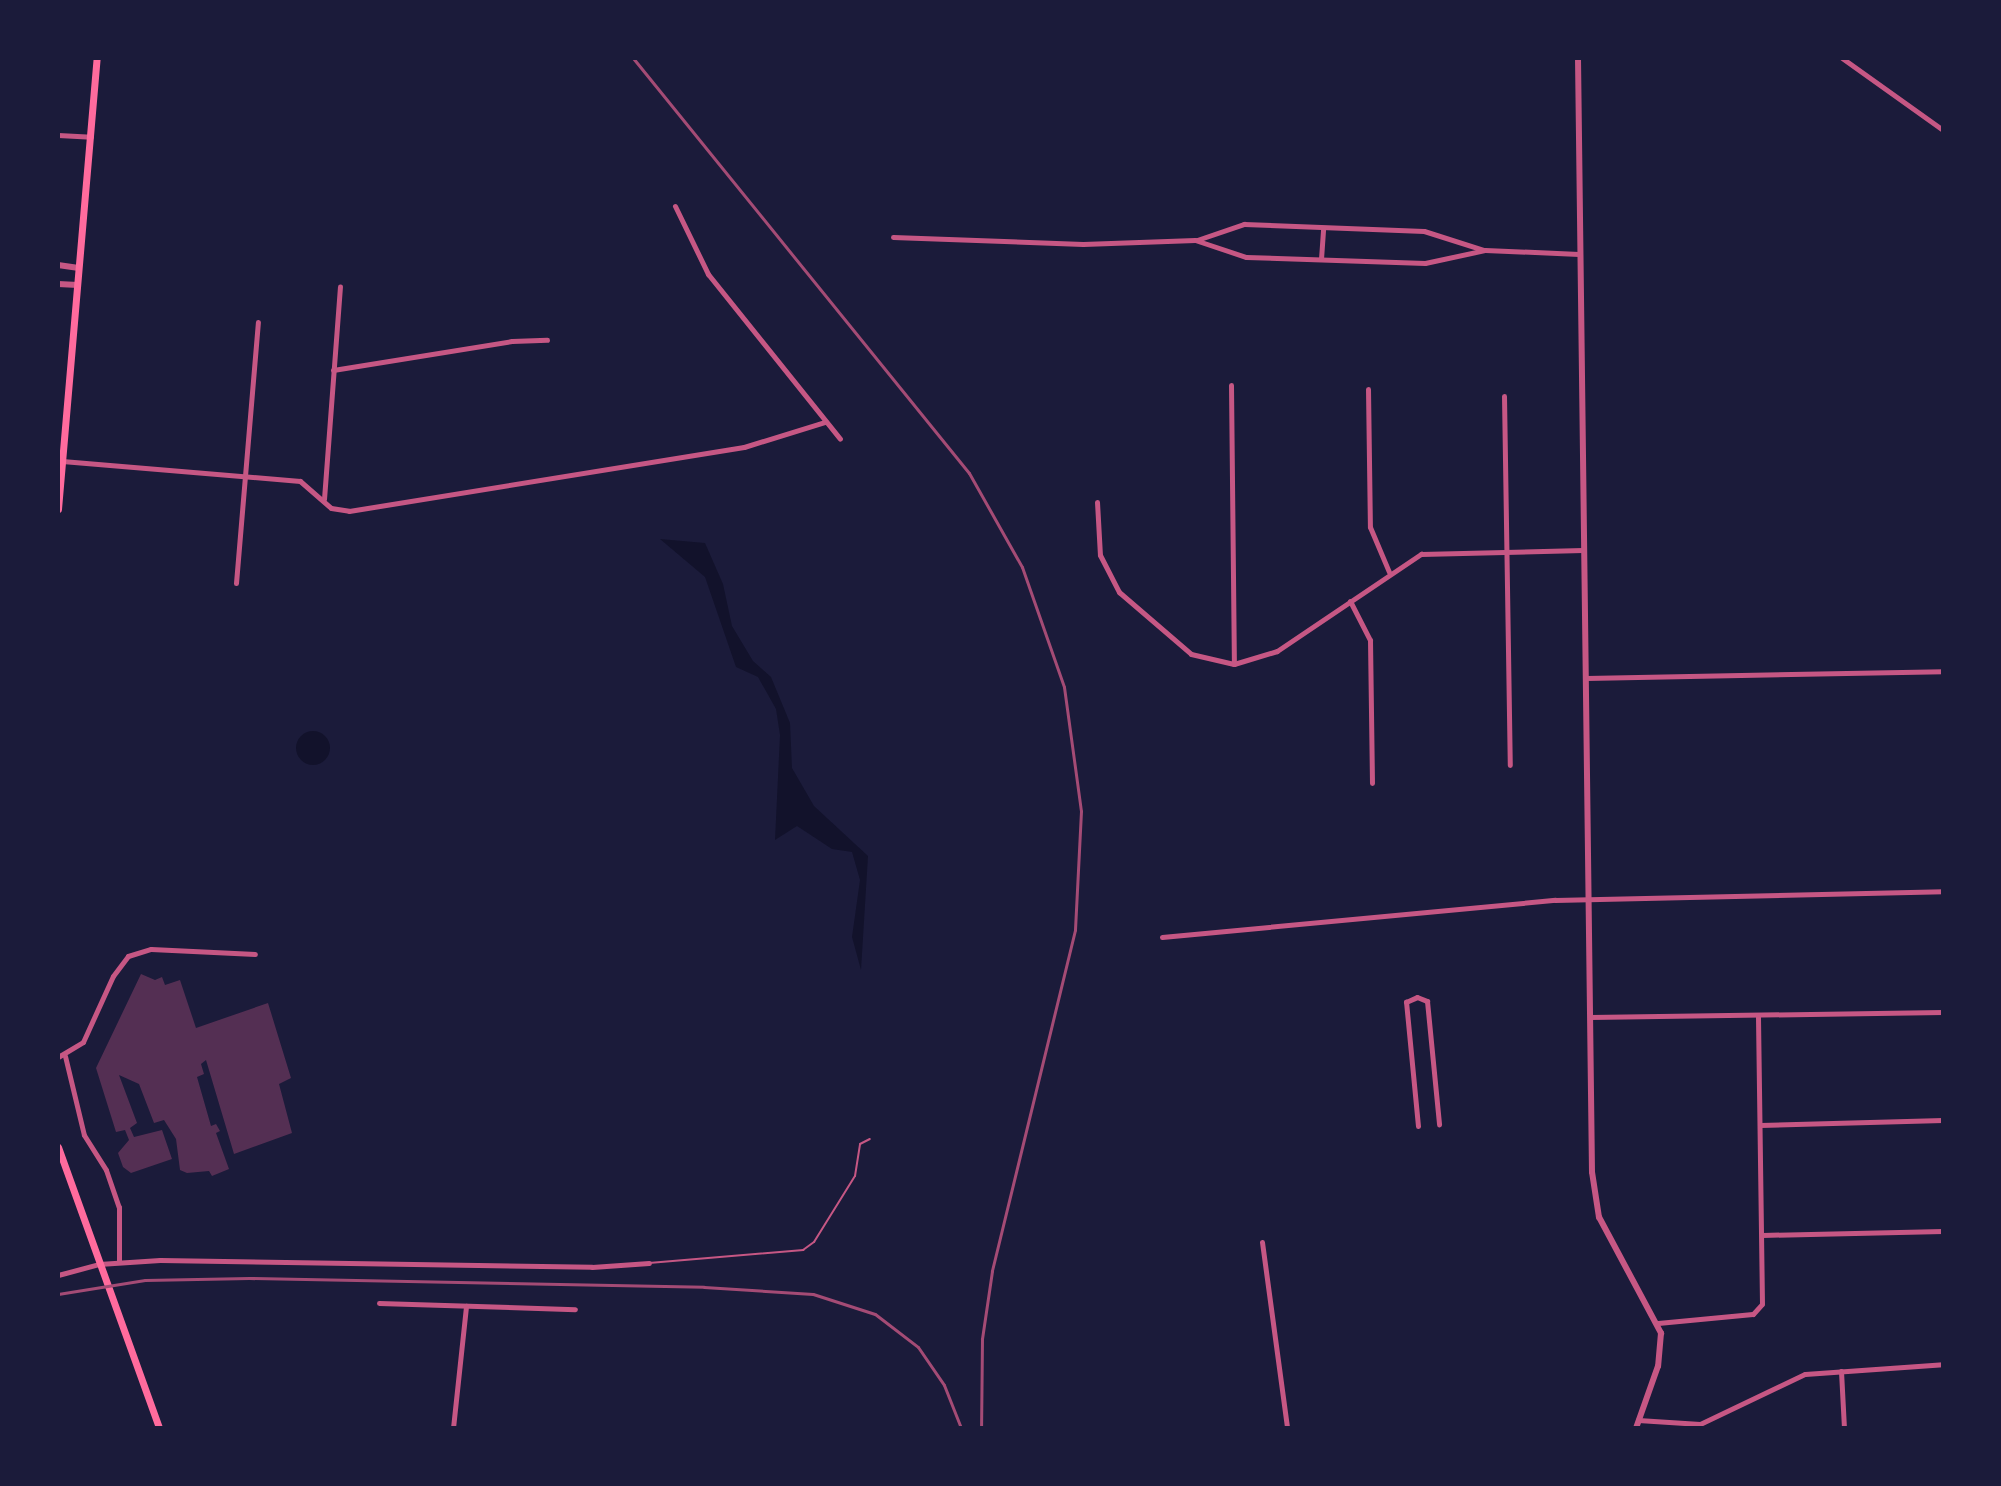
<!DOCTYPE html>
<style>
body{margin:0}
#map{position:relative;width:2001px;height:1486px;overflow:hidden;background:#1b1b3a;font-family:"Roboto Condensed",sans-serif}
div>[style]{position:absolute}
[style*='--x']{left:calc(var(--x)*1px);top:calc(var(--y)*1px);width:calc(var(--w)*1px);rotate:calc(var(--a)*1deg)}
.water>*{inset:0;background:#12122b}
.round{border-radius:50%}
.building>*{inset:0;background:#542f53}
.service>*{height:2px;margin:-1px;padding:0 1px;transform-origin:1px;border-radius:1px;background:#c65784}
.minor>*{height:5px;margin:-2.5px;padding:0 2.5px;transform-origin:2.5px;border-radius:2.5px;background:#c65784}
.tertiary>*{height:6px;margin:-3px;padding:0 3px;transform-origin:3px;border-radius:3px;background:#c65784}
.secondary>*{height:7px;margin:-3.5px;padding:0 3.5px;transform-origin:3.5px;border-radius:3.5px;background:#ff6b9d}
.rail>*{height:3px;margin:-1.5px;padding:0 1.5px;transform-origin:1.5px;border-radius:1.5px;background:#a44b75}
span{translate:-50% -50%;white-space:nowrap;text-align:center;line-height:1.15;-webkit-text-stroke:7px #1b1b3a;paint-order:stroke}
.frame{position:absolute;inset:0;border:60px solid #1b1b3a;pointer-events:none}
</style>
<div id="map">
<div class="water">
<div style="clip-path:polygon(660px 539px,705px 543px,723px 584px,732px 626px,753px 661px,771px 677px,790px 723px,792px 768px,814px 806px,868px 856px,861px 970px,852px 937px,860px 880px,852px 852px,832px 849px,797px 826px,775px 840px,780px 735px,776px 709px,758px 677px,736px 667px,705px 577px)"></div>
<div class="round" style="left:296px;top:731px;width:34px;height:34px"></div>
</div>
<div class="building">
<div style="clip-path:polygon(141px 974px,155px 980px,162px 977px,165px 985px,180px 980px,196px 1028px,268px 1003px,291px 1078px,279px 1084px,292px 1133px,234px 1154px,206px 1060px,201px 1064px,204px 1074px,197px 1077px,211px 1126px,216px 1124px,220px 1131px,216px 1133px,229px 1169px,212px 1176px,209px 1171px,187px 1173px,180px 1170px,176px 1139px,164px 1120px,154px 1123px,139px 1084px,119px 1075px,137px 1123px,130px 1128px,134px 1137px,162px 1130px,172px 1159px,131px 1173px,123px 1167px,118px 1153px,129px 1140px,125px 1130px,116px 1132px,96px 1068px)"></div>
</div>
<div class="service">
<div style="--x:649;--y:1263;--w:155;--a:-4.8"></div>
<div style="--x:803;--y:1250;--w:14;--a:-36"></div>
<div style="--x:814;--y:1242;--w:78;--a:-58.2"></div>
<div style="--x:855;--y:1176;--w:32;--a:-81"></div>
<div style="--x:860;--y:1144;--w:11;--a:-27"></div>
</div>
<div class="minor">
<div style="--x:1842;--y:58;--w:124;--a:35.5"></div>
<div style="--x:58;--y:135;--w:33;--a:3"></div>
<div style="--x:675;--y:206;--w:76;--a:64.1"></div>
<div style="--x:708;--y:274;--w:211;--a:51.3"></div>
<div style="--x:893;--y:237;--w:190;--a:2.1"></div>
<div style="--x:1083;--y:244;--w:112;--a:-2"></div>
<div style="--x:1195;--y:240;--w:54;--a:18.4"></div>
<div style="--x:1246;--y:257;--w:179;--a:1.9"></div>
<div style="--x:1425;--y:263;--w:61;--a:-12.2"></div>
<div style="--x:1485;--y:250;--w:94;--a:2.4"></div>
<div style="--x:1197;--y:240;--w:50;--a:-18.8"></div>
<div style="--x:1244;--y:224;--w:180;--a:2.2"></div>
<div style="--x:1424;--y:231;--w:63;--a:17.6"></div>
<div style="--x:1321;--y:259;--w:31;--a:-86"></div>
<div style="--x:333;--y:370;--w:181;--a:-9.2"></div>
<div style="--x:512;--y:341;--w:35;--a:-2"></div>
<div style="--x:1231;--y:385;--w:279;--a:89.4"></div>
<div style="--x:1368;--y:389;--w:138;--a:89.2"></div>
<div style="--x:1370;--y:527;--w:49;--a:67.1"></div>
<div style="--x:1504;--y:396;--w:369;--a:89.1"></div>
<div style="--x:62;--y:461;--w:239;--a:4.8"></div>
<div style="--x:300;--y:481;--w:41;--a:41.1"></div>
<div style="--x:331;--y:508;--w:18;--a:9"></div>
<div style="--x:349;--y:511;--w:400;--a:-9.2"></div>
<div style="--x:744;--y:447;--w:85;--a:-17.2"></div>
<div style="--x:324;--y:499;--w:213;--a:-85.7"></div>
<div style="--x:1097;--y:502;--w:53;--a:86.8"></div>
<div style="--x:1100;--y:555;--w:42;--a:62.8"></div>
<div style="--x:1119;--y:592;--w:95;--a:40.7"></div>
<div style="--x:1191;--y:654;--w:44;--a:13.1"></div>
<div style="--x:1234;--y:664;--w:45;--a:-16.8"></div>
<div style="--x:1277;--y:651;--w:174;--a:-34"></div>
<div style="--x:1421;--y:554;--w:162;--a:-1.4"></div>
<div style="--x:236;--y:583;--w:262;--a:-85.2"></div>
<div style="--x:1350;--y:601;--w:44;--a:62.9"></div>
<div style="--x:1370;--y:640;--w:143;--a:89.2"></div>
<div style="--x:1586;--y:678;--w:357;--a:-1.1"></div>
<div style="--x:1162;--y:937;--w:395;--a:-5.4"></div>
<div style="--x:1555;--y:900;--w:388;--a:-1.3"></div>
<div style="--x:1590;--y:1017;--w:353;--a:-0.8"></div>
<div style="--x:65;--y:1056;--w:81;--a:76.5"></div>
<div style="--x:84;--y:1135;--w:41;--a:57.8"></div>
<div style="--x:106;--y:1170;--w:39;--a:71"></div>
<div style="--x:119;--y:1207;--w:55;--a:90"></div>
<div style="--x:58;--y:1057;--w:29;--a:-31"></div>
<div style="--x:83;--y:1042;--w:72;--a:-65.6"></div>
<div style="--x:113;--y:976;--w:25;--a:-53"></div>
<div style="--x:128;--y:956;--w:24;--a:-17"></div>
<div style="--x:151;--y:949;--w:104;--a:2.8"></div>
<div style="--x:1760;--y:1125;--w:183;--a:-1.6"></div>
<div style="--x:1418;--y:1126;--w:125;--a:-95.5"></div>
<div style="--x:1406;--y:1002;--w:12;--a:-24"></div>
<div style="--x:1417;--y:997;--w:11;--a:22"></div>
<div style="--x:1427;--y:1001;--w:124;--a:84.4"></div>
<div style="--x:1762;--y:1235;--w:181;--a:-1.3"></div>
<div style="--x:1262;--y:1242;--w:188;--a:82.3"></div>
<div style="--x:58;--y:1275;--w:42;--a:-15"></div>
<div style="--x:99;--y:1264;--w:61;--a:-3.8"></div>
<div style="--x:160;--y:1260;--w:432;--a:0.9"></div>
<div style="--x:592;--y:1267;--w:57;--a:-4"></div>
<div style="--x:379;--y:1303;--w:196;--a:1.8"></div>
<div style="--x:1658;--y:1323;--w:95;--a:-5.4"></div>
<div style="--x:1753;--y:1314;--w:13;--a:-48"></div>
<div style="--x:1762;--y:1304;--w:288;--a:-90.8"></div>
<div style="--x:1841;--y:1371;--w:57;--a:87"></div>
<div style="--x:1638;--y:1420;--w:62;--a:3.7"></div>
<div style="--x:1700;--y:1424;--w:116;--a:-25.5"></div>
<div style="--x:1805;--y:1374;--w:138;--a:-4.1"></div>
<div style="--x:453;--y:1428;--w:123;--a:-83.9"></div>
</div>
<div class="tertiary">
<div style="--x:1578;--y:58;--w:1114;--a:89.28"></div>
<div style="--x:1592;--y:1172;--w:46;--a:81.2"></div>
<div style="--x:1599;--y:1217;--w:132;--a:61.9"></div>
<div style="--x:1661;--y:1333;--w:33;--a:95"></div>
<div style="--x:1658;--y:1366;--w:66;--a:109.5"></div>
<div style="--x:58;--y:265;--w:21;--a:8"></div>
<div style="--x:58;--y:284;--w:20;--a:3"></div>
</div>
<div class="secondary">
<div style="--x:58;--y:509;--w:453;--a:-85.1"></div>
<div style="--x:58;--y:1147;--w:299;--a:70.2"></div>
</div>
<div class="rail">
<div style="--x:633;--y:58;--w:534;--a:51.01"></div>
<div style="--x:969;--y:473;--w:108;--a:60.6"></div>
<div style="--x:1022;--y:567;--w:127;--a:70.7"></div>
<div style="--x:1064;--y:687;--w:125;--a:82.2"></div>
<div style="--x:1081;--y:811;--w:119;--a:92.9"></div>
<div style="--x:1075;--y:930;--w:351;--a:103.7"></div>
<div style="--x:992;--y:1271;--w:69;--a:98.4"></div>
<div style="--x:982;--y:1339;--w:89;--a:90.6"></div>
<div style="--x:58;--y:1294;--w:88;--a:-9.1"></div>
<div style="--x:145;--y:1280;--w:104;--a:-1.1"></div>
<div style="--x:249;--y:1278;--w:455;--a:1.1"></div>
<div style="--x:704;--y:1287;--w:109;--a:3.7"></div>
<div style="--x:813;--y:1294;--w:65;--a:17.9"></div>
<div style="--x:875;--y:1314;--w:54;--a:37.5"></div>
<div style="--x:918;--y:1347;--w:46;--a:55.6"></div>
<div style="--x:944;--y:1385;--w:46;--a:68.4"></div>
</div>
<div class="frame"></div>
</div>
